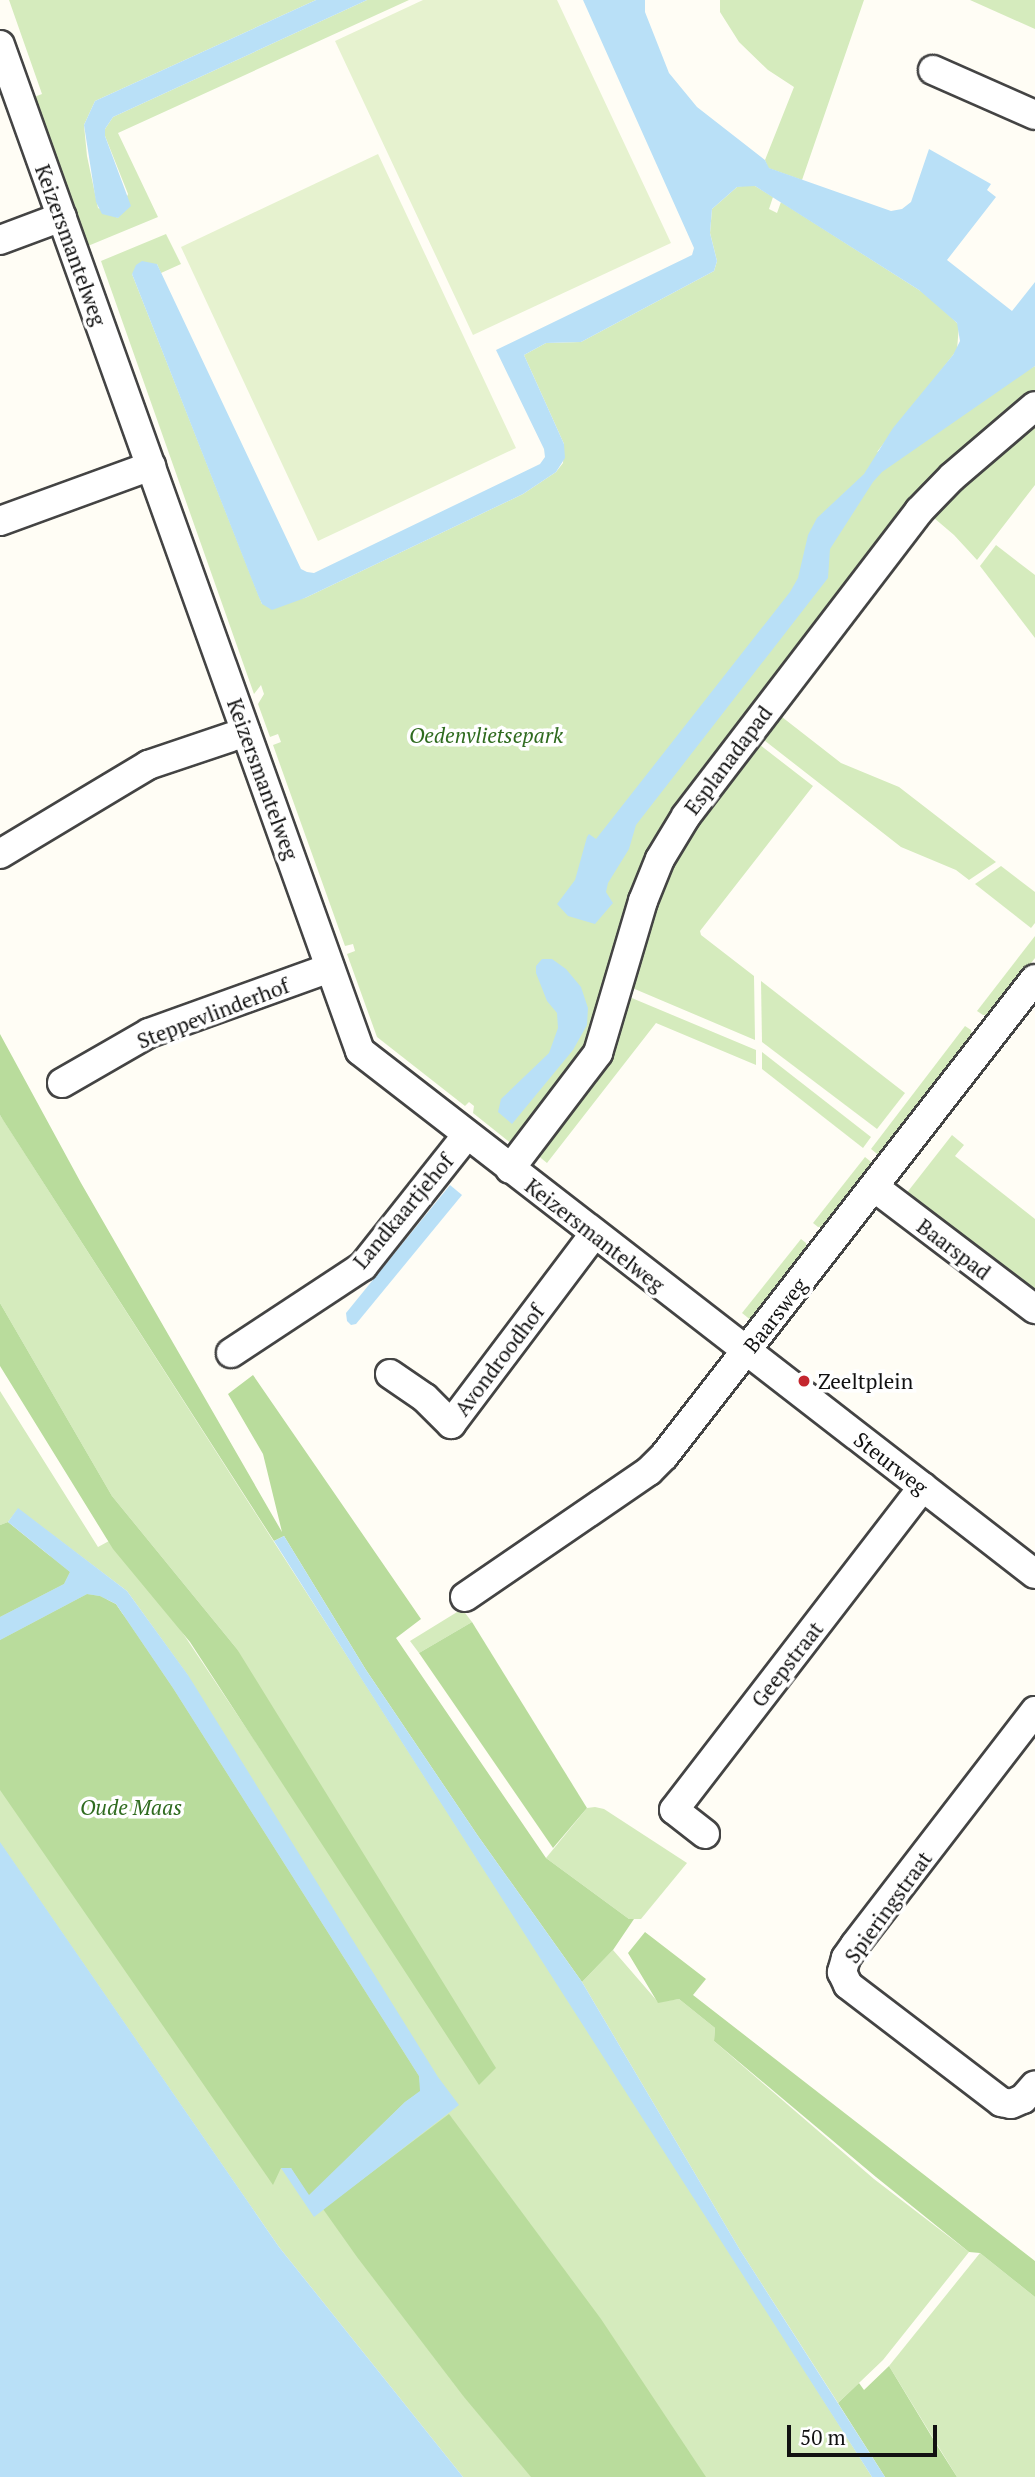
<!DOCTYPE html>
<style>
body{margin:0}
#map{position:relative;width:1035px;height:2477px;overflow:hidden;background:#fffdf5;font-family:"PT Serif",serif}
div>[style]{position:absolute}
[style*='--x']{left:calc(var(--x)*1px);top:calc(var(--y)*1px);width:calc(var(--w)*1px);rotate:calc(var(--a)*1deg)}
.green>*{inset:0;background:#d5ebbd}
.forest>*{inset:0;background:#b9dc9c}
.pitch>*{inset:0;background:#e6f2cf}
.water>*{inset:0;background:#b9e0f7}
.roads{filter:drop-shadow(2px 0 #444) drop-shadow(-2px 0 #444) drop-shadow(0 2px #444) drop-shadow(0 -2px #444)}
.minor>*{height:28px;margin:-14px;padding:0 14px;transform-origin:14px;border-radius:14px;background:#fff}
.dots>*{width:19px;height:19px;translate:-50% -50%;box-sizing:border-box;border:4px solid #fff;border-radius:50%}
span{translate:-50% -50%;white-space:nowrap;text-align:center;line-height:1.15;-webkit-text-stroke:7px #fff;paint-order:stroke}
.street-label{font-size:21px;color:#111}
.park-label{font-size:21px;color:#2f6b1f;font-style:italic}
.poi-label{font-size:21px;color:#111}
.left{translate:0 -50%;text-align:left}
.scale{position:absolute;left:787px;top:2425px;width:150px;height:32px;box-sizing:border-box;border:4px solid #111;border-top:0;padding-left:9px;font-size:21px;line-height:24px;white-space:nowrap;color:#111;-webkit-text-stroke:5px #fff;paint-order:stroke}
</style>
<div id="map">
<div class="green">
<div style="clip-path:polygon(9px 0,316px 0,95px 101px,84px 125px,87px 156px,98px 208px,118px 218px,128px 194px,105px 136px,105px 129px,113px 117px,367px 0,409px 0,118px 133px,158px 217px,83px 248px,29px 99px,42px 94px)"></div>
<div style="clip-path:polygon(720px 0,864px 0,802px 180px,768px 168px,765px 160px,794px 87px,768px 70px,739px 42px,720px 12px)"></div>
<div style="clip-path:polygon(970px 0,1035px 0,1035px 29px)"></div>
<div style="clip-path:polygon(748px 185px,755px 186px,773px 197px,769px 209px,777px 213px,781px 202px,930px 297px,959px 325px,957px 350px,877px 452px,1035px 366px,1035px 398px,985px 439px,670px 830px,664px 824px,658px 830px,665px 837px,597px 1041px,517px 1148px,473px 1113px,474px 1106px,469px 1102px,465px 1106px,377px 1037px,347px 954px,355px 951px,353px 944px,345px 946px,273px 745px,281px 742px,278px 734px,270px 737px,258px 704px,264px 694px,261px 685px,254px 694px,101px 261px,166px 234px,181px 264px,161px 273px,157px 264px,132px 274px,262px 604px,305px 598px,523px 494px,556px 472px,563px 463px,564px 444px,524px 355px,546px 343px,581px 342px,714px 271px,717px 261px,710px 233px,712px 209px,737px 187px)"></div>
<div style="clip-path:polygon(1035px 413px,1035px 485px,977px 560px,954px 535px,927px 512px)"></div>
<div style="clip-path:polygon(996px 545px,1035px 575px,1035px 638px,980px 566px)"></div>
<div style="clip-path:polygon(773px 710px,841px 763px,899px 787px,996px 862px,969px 880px,956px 870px,901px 847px,755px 733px)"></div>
<div style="clip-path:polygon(751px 738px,813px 786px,700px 931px,701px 935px,754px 976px,755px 1040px,630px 987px,653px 888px)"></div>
<div style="clip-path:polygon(1001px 866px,1035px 892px,1035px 923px,1031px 928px,975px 884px)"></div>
<div style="clip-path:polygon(1035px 936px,1035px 958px,991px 1015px,983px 1015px,977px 1011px)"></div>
<div style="clip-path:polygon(761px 981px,905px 1093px,877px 1129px,762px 1042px)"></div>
<div style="clip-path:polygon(627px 996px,756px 1050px,756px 1065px,656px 1023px,547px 1163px,531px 1150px)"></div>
<div style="clip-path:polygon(965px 1026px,971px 1030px,972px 1039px,881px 1157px,871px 1149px)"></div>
<div style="clip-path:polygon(762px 1052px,871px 1137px,863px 1148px,762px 1069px)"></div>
<div style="clip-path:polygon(0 1115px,745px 2276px,872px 2477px,463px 2477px,279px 2247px,0 1843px,0 1572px,58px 1553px,189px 1677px,127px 1591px,18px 1509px,8px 1522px,0 1525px,0 1391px,98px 1547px,109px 1541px,170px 1614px,323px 1843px,237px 1649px,112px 1496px,0 1303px)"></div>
<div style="clip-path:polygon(952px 1135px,964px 1145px,955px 1156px,1035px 1219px,1035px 1302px,902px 1199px)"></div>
<div style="clip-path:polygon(865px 1157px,875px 1165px,828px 1226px,818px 1227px,813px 1223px)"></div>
<div style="clip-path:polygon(801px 1239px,806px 1243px,807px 1253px,753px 1322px,742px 1313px)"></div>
<div style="clip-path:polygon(462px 1609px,472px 1622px,419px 1653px,410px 1641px)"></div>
<div style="clip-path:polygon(595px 1807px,604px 1809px,687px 1863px,641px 1919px,629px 1919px,546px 1858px,587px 1808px)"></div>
<div style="clip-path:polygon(613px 1950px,658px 2002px,679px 1999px,715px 2028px,714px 2041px,874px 2179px,969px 2252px,883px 2360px,838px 2403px,740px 2250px,582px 1982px)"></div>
<div style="clip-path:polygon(980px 2253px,1035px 2297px,1035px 2477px,957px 2477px,889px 2366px)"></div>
</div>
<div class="forest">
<div style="clip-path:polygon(0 1034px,81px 1183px,282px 1532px,263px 1454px,228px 1394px,253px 1375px,421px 1619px,396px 1638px,546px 1858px,629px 1919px,634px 1919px,613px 1950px,582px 1982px,478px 1836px,366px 1670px,284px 1536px,274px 1541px,3px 1120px,0 1115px)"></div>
<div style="clip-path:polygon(0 1303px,112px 1496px,237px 1649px,496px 2068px,479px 2085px,190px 1642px,113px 1549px,0 1366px)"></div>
<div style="clip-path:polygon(8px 1522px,70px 1572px,64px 1584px,0 1617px,0 1525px)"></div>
<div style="clip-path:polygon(87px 1594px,100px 1596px,116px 1604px,173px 1688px,419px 2076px,421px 2091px,405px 2102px,309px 2196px,291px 2168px,281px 2168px,273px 2185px,0 1790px,0 1640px)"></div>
<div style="clip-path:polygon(472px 1622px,587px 1808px,553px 1848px,419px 1653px)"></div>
<div style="clip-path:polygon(645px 1932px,706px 1979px,693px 1995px,1035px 2261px,1035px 2297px,980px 2253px,969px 2252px,876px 2177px,714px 2041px,715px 2028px,679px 1999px,658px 2003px,628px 1953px)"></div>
<div style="clip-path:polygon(449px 2114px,601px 2319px,706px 2477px,531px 2477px,464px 2397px,357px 2257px,323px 2209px)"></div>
<div style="clip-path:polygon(889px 2366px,938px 2447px,957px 2477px,885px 2477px,838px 2403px,859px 2383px,864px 2390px)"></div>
</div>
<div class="pitch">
<div style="clip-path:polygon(423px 0,557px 0,671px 243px,473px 335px,335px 41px)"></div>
<div style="clip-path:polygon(378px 154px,516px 448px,318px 541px,181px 247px)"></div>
</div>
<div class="water">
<div style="clip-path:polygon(316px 0,367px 0,113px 117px,105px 129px,105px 136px,131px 206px,118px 218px,102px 214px,96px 202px,84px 125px,95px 101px)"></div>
<div style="clip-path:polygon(583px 0,645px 0,645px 12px,669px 73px,697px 107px,765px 160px,769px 168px,891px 211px,902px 209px,911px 202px,929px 149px,991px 184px,987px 190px,996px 197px,947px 260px,1012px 311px,1035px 282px,1035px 366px,882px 472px,873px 482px,830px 549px,828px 578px,636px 825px,629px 849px,608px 883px,606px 892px,613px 903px,595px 924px,568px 916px,557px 904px,575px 880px,587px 837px,589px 834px,596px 839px,790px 592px,798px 578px,808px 535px,817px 518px,864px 474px,893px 428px,953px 355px,960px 341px,957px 323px,919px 290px,755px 186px,737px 187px,712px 209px,710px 233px,717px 261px,714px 271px,581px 342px,546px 343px,524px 355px,564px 444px,565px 458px,556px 472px,523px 494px,305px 598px,272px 610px,262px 604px,258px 595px,132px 274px,136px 265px,142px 261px,157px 264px,301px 569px,307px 572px,314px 573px,540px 464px,545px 457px,544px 449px,496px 350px,692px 255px,694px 248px)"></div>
<div style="clip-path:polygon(542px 959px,552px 959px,566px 969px,581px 987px,588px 1008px,587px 1025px,573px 1050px,512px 1124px,498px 1112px,501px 1099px,549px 1053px,558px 1028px,557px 1013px,547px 1001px,536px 973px,536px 966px)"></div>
<div style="clip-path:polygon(450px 1185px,462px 1195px,356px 1324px,351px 1325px,347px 1321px,346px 1313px)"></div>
<div style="clip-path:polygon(18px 1508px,127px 1591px,188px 1675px,438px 2077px,459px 2105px,314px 2217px,281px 2168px,291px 2168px,309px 2195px,405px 2102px,420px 2091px,419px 2076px,173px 1688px,116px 1604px,100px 1596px,87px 1594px,0 1640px,0 1617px,64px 1584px,70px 1572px,8px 1522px)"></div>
<div style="clip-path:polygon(284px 1536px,366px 1670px,478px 1836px,582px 1982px,740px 2250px,885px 2477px,872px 2477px,359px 1675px,274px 1541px)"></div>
<div style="clip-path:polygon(0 1842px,279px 2247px,463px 2477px,0 2477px)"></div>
</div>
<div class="roads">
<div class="minor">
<div style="--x:0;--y:45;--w:1068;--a:70.31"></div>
<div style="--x:360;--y:1051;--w:854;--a:37.77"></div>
<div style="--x:933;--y:70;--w:111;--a:23.8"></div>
<div style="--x:0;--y:240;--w:66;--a:-20.4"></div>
<div style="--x:0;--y:521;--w:161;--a:-20"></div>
<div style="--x:0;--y:854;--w:173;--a:-31"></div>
<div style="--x:148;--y:765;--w:103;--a:-18.6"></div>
<div style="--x:62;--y:1083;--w:100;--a:-29.9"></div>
<div style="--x:149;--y:1033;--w:192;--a:-19.8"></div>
<div style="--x:510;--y:1169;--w:146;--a:-52.8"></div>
<div style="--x:598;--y:1053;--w:159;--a:-73.5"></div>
<div style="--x:643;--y:901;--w:45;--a:-68"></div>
<div style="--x:660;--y:859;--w:50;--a:-58.8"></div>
<div style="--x:686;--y:816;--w:384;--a:-52.6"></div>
<div style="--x:919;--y:511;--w:47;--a:-45.9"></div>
<div style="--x:952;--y:477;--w:109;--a:-40.5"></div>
<div style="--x:874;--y:1187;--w:202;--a:37.2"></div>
<div style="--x:231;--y:1353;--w:158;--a:-33.4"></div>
<div style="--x:363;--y:1266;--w:167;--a:-51.6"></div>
<div style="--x:390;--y:1374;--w:42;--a:34.4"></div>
<div style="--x:425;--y:1398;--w:37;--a:45"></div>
<div style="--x:451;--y:1424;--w:238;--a:-53"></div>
<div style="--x:465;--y:1597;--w:223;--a:-34.4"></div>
<div style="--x:649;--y:1471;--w:21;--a:-45"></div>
<div style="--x:664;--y:1456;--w:604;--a:-52.13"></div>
<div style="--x:1035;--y:1711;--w:295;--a:127.6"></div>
<div style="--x:855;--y:1945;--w:16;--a:125"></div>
<div style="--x:846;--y:1958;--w:15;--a:106"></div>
<div style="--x:842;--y:1972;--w:14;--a:65"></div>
<div style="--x:848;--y:1985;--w:193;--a:37.4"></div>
<div style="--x:1001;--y:2102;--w:10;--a:11"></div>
<div style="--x:1011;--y:2104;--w:13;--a:-23"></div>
<div style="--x:1023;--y:2099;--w:18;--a:-49"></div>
<div style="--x:705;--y:1834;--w:39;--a:-142"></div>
<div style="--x:674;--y:1810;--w:408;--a:-52.4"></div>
</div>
</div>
<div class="dots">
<div style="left:804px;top:1381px;background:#c4262e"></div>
</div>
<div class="street-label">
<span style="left:71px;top:245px;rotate:70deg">Keizersmantelweg</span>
<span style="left:728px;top:760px;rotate:-53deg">Esplanadapad</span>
<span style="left:263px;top:779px;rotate:70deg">Keizersmantelweg</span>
<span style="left:213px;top:1013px;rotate:-21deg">Steppevlinderhof</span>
<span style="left:403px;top:1211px;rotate:-50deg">Landkaartjehof</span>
<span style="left:595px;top:1235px;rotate:38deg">Keizersmantelweg</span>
<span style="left:954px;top:1249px;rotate:37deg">Baarspad</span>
<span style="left:775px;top:1315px;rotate:-52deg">Baarsweg</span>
<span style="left:499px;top:1360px;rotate:-53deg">Avondroodhof</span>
<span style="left:891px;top:1463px;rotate:38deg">Steurweg</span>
<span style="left:787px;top:1664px;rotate:-52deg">Geepstraat</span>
<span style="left:888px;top:1907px;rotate:-54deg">Spieringstraat</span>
</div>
<div class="park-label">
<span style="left:486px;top:735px">Oedenvlietsepark</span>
<span style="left:131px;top:1807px">Oude Maas</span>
</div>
<div class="poi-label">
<span class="left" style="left:818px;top:1381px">Zeeltplein</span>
</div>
<div class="scale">50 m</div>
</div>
